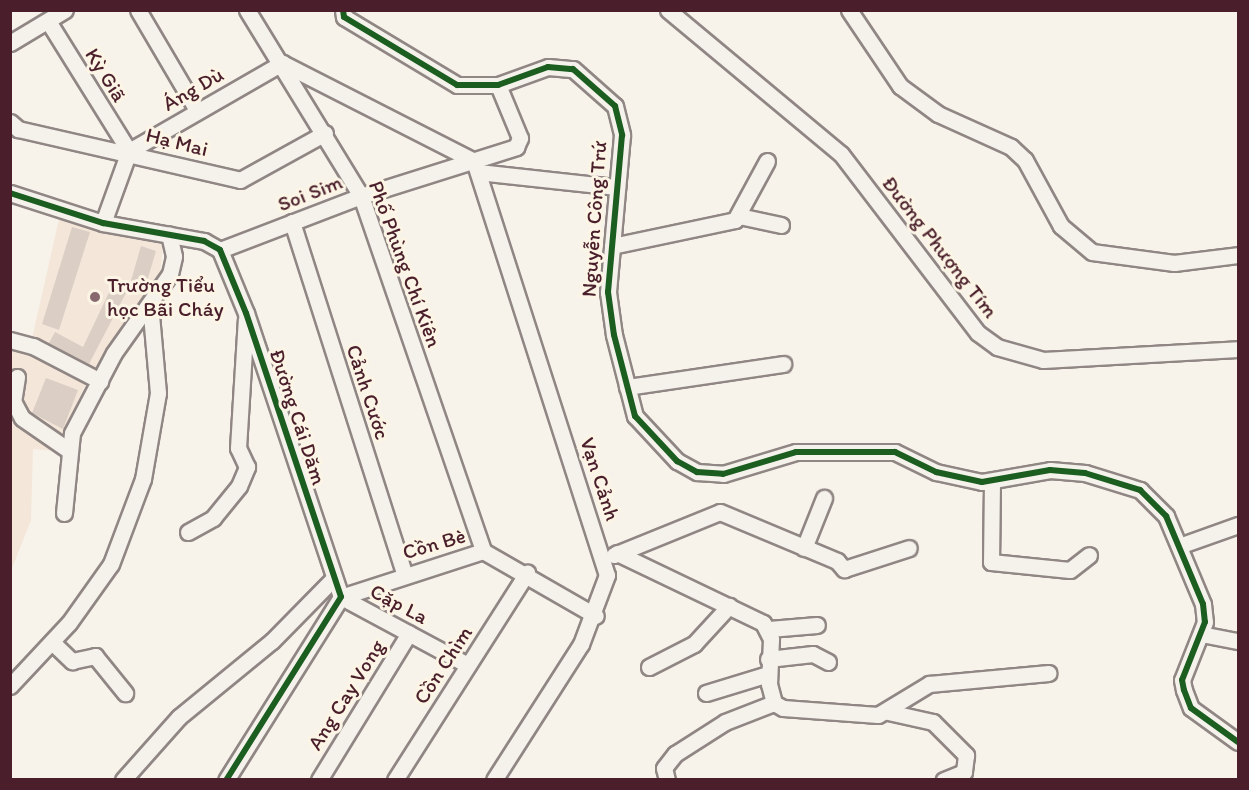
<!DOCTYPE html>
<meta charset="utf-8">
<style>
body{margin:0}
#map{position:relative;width:1249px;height:790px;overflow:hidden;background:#f7f3ea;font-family:Itim,sans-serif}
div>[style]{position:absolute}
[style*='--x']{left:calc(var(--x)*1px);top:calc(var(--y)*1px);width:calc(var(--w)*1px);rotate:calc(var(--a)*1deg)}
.built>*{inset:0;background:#f4e7d9}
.building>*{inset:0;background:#dacec5}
.roads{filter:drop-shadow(2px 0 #908684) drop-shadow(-2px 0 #908684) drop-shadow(0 2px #908684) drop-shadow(0 -2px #908684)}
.minor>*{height:15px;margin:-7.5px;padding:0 7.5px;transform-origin:7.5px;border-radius:7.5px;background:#f5f2ec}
.cycleway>*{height:6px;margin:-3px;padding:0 3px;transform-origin:3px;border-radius:3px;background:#1b5e20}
.dots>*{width:16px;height:16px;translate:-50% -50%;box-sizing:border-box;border:3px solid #fcf5e5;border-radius:50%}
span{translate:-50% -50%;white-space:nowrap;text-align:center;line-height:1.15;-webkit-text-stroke:6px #fcf5e5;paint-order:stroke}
.street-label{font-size:21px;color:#4a1f2b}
.poi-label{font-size:21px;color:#4a1f2b}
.left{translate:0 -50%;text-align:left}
.frame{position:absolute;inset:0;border:12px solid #4a1f2b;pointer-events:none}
</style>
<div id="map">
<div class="built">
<div style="clip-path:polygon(59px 219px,163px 245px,160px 275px,87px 381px,55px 451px,33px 449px,31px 520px,11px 571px,11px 350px,29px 352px)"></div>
</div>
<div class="building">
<div style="clip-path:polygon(72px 227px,90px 232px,59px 330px,42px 324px)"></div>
<div style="clip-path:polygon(141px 246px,156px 251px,145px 288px,130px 284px)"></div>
<div style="clip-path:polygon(113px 284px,127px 291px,89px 364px,49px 343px,55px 332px,83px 347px)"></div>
<div style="clip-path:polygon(46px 378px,78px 390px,63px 429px,32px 413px)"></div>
</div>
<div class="roads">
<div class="minor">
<div style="--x:138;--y:10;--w:116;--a:59.5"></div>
<div style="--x:247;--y:10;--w:218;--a:58.5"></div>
<div style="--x:361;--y:196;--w:375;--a:71"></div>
<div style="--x:343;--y:10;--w:7;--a:82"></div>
<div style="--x:344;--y:17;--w:132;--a:31"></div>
<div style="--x:457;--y:85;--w:41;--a:0"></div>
<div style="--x:498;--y:85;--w:53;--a:-19.8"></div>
<div style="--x:548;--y:67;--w:25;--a:5"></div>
<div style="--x:573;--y:69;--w:56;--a:41.4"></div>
<div style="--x:615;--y:106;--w:30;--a:76"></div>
<div style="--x:622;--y:135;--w:158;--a:95.1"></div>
<div style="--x:608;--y:292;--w:43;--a:82.1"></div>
<div style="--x:614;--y:335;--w:84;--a:75.5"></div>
<div style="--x:635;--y:416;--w:62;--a:47"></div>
<div style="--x:677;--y:461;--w:23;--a:29"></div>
<div style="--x:697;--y:472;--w:26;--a:4"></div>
<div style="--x:723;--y:474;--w:76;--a:-16.8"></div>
<div style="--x:796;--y:452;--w:99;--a:0"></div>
<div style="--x:895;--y:452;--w:46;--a:26"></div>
<div style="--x:936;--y:472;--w:47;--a:12.3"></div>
<div style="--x:982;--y:482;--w:69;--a:-10"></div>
<div style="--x:1050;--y:470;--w:35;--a:5"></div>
<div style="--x:1085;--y:473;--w:58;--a:17.2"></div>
<div style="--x:1140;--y:490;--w:37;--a:45"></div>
<div style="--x:1166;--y:516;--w:95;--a:67.2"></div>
<div style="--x:1203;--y:604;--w:18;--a:84"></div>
<div style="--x:1205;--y:622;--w:62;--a:111.6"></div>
<div style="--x:1182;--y:680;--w:10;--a:79"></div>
<div style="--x:1184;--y:690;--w:19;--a:69"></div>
<div style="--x:1191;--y:708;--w:58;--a:35.9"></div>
<div style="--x:668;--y:10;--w:225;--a:39.8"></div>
<div style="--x:841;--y:154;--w:225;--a:52.6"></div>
<div style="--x:978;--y:333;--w:24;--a:36"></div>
<div style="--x:997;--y:347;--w:48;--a:15.8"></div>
<div style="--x:1043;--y:360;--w:195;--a:-3.2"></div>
<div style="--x:849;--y:10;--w:92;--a:56.1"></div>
<div style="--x:900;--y:86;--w:47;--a:36.4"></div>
<div style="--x:938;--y:114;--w:80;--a:24.3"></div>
<div style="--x:1011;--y:147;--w:19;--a:43"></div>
<div style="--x:1025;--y:160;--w:75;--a:61.4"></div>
<div style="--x:1061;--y:226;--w:40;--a:40"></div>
<div style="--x:1092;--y:252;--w:83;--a:7.6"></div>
<div style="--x:1174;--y:263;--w:64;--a:-7.1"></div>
<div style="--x:48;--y:21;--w:153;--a:58.1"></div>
<div style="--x:10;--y:43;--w:64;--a:-31"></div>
<div style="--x:10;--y:122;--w:11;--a:41"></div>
<div style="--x:18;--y:129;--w:228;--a:12.9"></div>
<div style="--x:240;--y:180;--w:97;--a:-28.9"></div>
<div style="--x:474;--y:161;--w:435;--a:72.2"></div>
<div style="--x:607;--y:575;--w:74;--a:110.6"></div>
<div style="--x:581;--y:644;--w:161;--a:122.6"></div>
<div style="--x:478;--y:172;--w:140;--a:6.2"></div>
<div style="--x:10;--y:193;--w:98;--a:17.9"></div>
<div style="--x:103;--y:223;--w:103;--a:10.1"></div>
<div style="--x:204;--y:241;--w:18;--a:29"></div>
<div style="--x:220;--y:250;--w:68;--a:67.6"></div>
<div style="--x:246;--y:313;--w:299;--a:71.5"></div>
<div style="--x:341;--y:597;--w:216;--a:122.1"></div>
<div style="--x:739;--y:216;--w:43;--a:12.1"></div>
<div style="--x:292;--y:222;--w:368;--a:72.3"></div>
<div style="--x:103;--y:223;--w:77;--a:-70.1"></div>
<div style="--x:129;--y:151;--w:177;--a:-29.9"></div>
<div style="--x:282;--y:63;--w:216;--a:27"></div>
<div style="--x:612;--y:246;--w:126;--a:-11.9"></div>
<div style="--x:735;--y:220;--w:67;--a:-61.5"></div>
<div style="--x:220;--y:250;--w:151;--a:-21"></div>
<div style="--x:361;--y:196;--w:163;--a:-17.5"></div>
<div style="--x:516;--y:147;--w:10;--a:-66"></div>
<div style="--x:520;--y:138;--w:57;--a:-112.5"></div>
<div style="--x:10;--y:340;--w:24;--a:15"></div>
<div style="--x:33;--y:346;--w:76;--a:27.6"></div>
<div style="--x:17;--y:377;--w:24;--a:99"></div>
<div style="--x:13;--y:401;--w:19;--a:62"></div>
<div style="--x:22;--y:418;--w:55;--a:34.6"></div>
<div style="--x:627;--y:387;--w:158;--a:-8.4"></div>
<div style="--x:992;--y:482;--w:80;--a:90.7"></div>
<div style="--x:991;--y:562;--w:79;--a:5.8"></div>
<div style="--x:1070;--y:570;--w:24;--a:-38"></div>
<div style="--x:64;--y:513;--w:80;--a:-84.3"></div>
<div style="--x:72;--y:433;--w:90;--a:-62.3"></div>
<div style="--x:114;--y:353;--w:97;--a:-54.7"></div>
<div style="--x:170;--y:274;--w:18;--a:-77"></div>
<div style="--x:174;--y:256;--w:22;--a:-103"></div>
<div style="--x:188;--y:532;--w:29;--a:-29"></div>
<div style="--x:213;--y:518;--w:41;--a:-50.9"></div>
<div style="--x:239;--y:486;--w:21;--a:-67"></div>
<div style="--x:247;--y:467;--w:21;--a:-115"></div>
<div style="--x:238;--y:448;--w:129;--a:-86.5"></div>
<div style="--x:1179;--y:546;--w:63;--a:-19.6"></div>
<div style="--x:804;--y:548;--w:54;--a:-68.2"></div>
<div style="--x:617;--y:553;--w:162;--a:25.6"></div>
<div style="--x:763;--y:623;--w:18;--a:63"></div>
<div style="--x:771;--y:639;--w:45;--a:92.5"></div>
<div style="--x:769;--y:684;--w:20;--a:75"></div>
<div style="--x:774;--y:703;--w:10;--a:29"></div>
<div style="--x:783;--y:708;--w:95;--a:4.2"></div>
<div style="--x:878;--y:715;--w:60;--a:-31.3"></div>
<div style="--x:929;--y:684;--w:120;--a:-5.3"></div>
<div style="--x:614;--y:555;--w:114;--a:-22.1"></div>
<div style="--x:720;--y:512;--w:127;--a:22.7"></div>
<div style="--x:837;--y:561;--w:11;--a:49"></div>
<div style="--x:844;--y:569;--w:68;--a:-17.9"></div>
<div style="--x:341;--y:597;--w:149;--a:-17.9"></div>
<div style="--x:483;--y:551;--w:130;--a:29.9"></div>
<div style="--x:341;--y:597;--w:144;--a:28.2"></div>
<div style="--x:769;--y:629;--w:48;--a:-4.8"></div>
<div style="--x:1201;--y:634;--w:38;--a:11"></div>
<div style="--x:52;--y:642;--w:28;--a:44"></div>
<div style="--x:72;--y:661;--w:24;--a:-12"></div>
<div style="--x:95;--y:656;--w:48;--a:51"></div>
<div style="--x:768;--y:659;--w:45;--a:-6.3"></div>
<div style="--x:813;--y:654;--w:17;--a:28"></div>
<div style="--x:649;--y:667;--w:51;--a:-27.1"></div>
<div style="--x:694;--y:644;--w:52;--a:-47.4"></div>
<div style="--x:10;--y:686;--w:86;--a:-46.9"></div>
<div style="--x:69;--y:623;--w:72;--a:-54.6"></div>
<div style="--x:111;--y:564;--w:91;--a:-69.4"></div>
<div style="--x:143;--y:479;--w:87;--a:-80.1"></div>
<div style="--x:158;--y:393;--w:90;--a:-95.1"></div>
<div style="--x:706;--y:693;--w:65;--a:-17"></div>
<div style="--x:888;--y:712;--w:46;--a:12.5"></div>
<div style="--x:933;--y:722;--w:47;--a:45"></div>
<div style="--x:966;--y:755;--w:17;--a:97"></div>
<div style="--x:964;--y:772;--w:22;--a:158"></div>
<div style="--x:123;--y:780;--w:84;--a:-48.4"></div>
<div style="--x:179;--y:717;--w:120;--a:-39.3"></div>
<div style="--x:272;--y:641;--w:88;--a:-45.5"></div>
<div style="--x:319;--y:780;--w:172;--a:-58.5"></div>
<div style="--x:395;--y:780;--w:246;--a:-57.5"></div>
<div style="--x:667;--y:780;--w:12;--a:-104"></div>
<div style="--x:664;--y:768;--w:18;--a:-52"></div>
<div style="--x:675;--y:754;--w:59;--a:-32.6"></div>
<div style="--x:725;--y:722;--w:53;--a:-21.2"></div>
</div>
</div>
<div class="cycleway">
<div style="--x:343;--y:10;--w:7;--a:82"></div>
<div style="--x:344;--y:17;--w:132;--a:31"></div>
<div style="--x:457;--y:85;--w:41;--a:0"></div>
<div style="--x:498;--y:85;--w:53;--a:-19.8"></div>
<div style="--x:548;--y:67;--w:25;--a:5"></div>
<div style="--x:573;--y:69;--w:56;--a:41.4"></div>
<div style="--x:615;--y:106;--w:30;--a:76"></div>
<div style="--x:622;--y:135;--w:158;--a:95.1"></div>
<div style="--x:608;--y:292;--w:43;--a:82.1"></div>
<div style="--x:614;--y:335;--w:84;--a:75.5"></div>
<div style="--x:635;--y:416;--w:62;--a:47"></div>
<div style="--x:677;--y:461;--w:23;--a:29"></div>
<div style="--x:697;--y:472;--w:26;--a:4"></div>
<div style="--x:723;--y:474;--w:76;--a:-16.8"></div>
<div style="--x:796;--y:452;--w:99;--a:0"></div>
<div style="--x:895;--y:452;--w:46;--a:26"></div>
<div style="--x:936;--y:472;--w:47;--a:12.3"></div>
<div style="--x:982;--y:482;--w:69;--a:-10"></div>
<div style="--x:1050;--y:470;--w:35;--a:5"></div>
<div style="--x:1085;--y:473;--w:58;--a:17.2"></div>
<div style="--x:1140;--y:490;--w:37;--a:45"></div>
<div style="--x:1166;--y:516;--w:95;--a:67.2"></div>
<div style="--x:1203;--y:604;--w:18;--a:84"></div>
<div style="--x:1205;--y:622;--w:62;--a:111.6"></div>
<div style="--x:1182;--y:680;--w:10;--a:79"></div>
<div style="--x:1184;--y:690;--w:19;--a:69"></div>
<div style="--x:1191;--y:708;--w:58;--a:35.9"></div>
<div style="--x:10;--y:193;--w:98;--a:17.9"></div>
<div style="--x:103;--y:223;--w:103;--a:10.1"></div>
<div style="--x:204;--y:241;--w:18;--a:29"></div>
<div style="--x:220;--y:250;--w:68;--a:67.6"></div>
<div style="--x:246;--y:313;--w:299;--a:71.5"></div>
<div style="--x:341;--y:597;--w:216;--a:122.1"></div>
</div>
<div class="dots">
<div style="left:95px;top:297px;background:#87696e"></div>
</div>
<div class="street-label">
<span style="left:106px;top:75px;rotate:58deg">Kỳ Giã</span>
<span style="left:193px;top:89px;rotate:-30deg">Áng Dù</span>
<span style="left:177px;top:142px;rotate:14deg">Hạ Mai</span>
<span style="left:310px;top:193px;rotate:-21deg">Soi Sim</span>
<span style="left:594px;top:219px;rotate:-86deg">Nguyễn Công Trứ</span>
<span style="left:940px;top:247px;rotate:52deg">Đường Phượng Tím</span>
<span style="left:405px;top:264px;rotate:70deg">Phố Phùng Chí Kiên</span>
<span style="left:368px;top:392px;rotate:72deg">Cảnh Cước</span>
<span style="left:298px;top:417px;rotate:72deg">Đường Cái Dăm</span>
<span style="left:600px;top:479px;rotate:72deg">Vạn Cảnh</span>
<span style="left:434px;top:544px;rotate:-16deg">Cồn Bè</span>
<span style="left:399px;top:604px;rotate:28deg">Cặp La</span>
<span style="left:443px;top:665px;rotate:-57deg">Cồn Chìm</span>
<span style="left:346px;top:695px;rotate:-58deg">Ang Cay Vong</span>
</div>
<div class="poi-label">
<span class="left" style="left:107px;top:297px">Trường Tiểu<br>học Bãi Cháy</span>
</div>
<div class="frame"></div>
</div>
